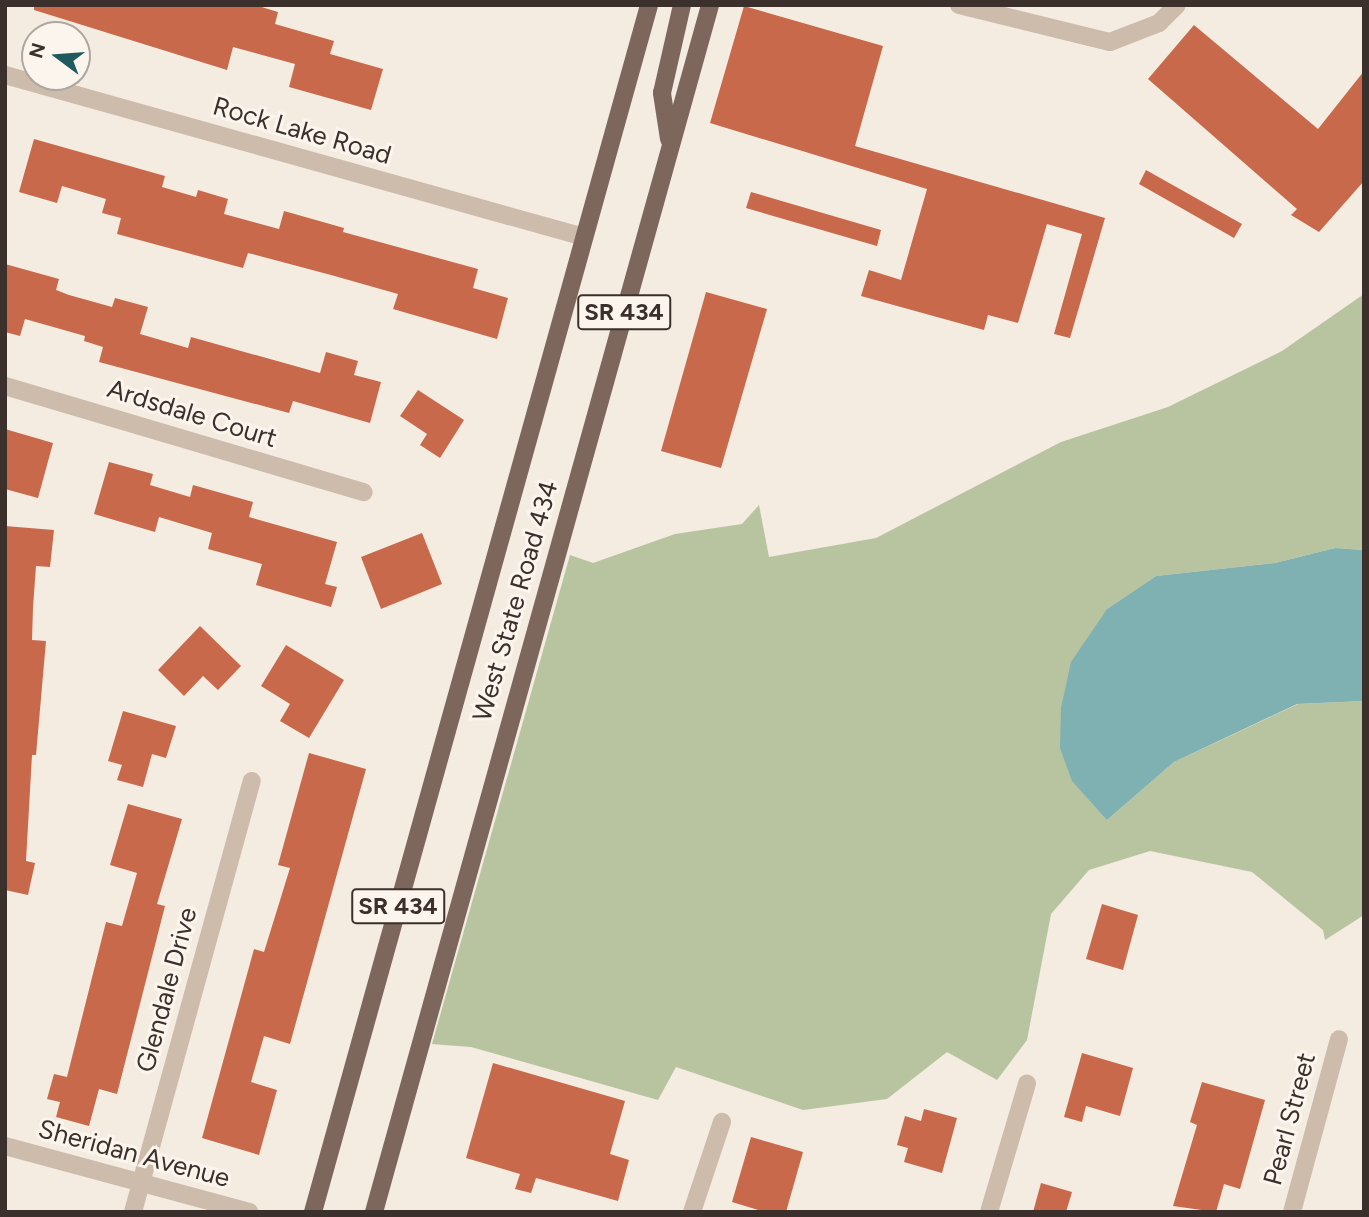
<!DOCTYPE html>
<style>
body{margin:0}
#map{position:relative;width:1369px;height:1217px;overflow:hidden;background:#f4ebe1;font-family:Figtree,sans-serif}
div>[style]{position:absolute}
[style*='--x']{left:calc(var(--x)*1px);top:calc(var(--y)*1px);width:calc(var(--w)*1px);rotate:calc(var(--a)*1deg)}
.green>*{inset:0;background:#b8c4a0}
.water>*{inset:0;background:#7fb0b2}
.building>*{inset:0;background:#c8694b}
.minor>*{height:18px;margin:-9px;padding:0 9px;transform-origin:9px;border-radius:9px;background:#cdbbac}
.primary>*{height:18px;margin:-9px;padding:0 9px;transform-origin:9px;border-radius:9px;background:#7d675c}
span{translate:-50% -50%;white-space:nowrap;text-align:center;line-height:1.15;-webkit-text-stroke:6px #fbf5ee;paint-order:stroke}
.shield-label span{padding:2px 5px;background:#fbf5ee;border:2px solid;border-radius:5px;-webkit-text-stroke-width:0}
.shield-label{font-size:24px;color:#3b302b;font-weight:700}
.street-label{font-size:26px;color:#3b302b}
.frame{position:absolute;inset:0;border:7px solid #3b302b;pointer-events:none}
.north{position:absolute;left:21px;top:21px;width:70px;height:70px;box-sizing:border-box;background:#fbf5ee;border:2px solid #aea6a0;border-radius:50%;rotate:286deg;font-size:19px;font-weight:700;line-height:28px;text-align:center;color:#3b302b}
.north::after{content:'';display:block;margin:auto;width:24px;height:32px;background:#1f5a5e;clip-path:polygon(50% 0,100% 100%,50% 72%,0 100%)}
</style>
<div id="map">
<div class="green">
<div style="clip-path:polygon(1364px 294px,1364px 550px,1335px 548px,1275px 563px,1156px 576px,1107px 609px,1107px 820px,1174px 762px,1298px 704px,1364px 701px,1364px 915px,1325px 940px,1323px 930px,1252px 872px,1150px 851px,1089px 870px,1051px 914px,1027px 1040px,997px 1080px,947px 1052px,887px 1099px,803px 1110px,676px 1067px,658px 1100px,471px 1047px,432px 1044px,570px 555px,593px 563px,675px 534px,742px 524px,759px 505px,769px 557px,876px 538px,1061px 442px,1168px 407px,1282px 351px)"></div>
</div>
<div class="water">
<div style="clip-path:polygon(1335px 548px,1364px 550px,1364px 701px,1297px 704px,1174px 762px,1107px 820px,1072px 781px,1060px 748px,1061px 708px,1071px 662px,1107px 609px,1156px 576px,1275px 563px)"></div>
</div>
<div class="building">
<div style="clip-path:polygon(34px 5px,255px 5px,278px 12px,275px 24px,334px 41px,330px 54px,383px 69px,371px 110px,289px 87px,295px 64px,233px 47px,227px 70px,34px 10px)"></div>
<div style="clip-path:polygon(744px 6px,883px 46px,855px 146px,1105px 218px,1070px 338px,1054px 334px,1082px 234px,1047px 224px,1018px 323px,988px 315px,984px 330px,861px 296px,869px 270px,901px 280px,927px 189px,710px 123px)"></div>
<div style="clip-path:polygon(1194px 25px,1318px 129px,1364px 71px,1364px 181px,1319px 232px,1291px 215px,1297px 209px,1148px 79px)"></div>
<div style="clip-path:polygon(34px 139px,165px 176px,162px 187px,196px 197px,198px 190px,228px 199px,224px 214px,279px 229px,284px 211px,344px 228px,343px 232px,478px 269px,473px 288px,508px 298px,497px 339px,393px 309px,398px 294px,331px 275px,248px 253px,243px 268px,117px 234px,121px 218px,102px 213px,106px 199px,62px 186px,57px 203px,19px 192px)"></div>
<div style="clip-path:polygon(1146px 170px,1242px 224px,1234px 238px,1139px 184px)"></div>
<div style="clip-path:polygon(751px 192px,881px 230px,877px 246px,746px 208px)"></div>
<div style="clip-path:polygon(5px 264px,59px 279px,56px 290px,69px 295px,112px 307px,115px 298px,148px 307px,140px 334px,188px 348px,191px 337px,320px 373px,326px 352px,358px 361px,354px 375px,381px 382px,370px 423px,293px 401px,289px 413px,99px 362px,103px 347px,84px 341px,85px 336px,25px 319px,20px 336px,5px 332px)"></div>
<div style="clip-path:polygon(706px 292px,767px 309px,721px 468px,661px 451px)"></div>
<div style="clip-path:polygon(418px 390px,464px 420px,440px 458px,420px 445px,427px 434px,400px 416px)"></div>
<div style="clip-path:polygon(5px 429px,53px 443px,38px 498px,5px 489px)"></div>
<div style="clip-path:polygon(109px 462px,153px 474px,150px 485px,190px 497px,193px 485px,253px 502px,249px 517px,337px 542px,325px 584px,337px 587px,331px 607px,256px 585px,262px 564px,208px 549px,212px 533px,159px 517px,155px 532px,94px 514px)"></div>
<div style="clip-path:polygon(5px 526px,54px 530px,50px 567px,36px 566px,33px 607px,32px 640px,46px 641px,36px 755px,32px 755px,26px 861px,35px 863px,28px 895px,5px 890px)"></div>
<div style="clip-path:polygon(422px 533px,442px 584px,381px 609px,361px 557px)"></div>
<div style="clip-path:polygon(200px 626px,241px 666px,218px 690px,203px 676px,184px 696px,158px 670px)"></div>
<div style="clip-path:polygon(286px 645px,344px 680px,309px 738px,280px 721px,290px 704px,261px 686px)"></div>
<div style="clip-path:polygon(123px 711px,176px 726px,166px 758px,152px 754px,143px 787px,117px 780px,122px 765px,108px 761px)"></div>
<div style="clip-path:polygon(309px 753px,366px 769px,290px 1044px,264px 1036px,251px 1082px,277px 1090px,259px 1155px,202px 1138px,254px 949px,264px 952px,290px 868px,278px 865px)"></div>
<div style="clip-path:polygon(128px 804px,182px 819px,157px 904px,165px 906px,117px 1094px,99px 1089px,89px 1126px,56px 1117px,60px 1102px,47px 1099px,54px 1074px,67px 1077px,106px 922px,122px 926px,137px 873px,110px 865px)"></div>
<div style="clip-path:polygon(1102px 904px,1138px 915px,1123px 970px,1086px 959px)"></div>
<div style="clip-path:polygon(1082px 1053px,1133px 1068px,1120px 1116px,1086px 1106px,1082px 1122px,1064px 1117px)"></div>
<div style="clip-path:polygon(493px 1063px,625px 1101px,610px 1154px,629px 1160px,618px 1201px,536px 1178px,531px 1193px,515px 1189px,520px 1174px,466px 1158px)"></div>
<div style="clip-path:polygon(1202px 1082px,1265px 1100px,1240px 1189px,1224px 1184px,1216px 1212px,1173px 1206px,1197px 1125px,1190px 1122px)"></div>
<div style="clip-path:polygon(924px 1109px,957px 1118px,942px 1173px,904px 1162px,908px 1148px,897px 1145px,905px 1116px,921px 1121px)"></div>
<div style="clip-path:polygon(751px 1137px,803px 1152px,786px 1212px,765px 1212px,732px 1202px)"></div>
<div style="clip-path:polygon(1041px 1183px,1072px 1192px,1066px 1212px,1033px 1212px)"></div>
</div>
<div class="minor">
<div style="--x:959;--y:5;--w:155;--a:13.8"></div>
<div style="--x:1110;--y:42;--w:53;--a:-21.2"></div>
<div style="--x:1159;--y:23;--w:25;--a:-45"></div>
<div style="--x:5;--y:75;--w:601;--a:15.63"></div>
<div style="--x:5;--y:386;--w:374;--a:16.5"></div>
<div style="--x:5;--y:1146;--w:253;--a:15.1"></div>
<div style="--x:133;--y:1212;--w:447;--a:-74.6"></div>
<div style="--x:692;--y:1212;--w:95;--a:-71.6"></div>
<div style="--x:989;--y:1212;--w:134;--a:-73.5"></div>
<div style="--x:1292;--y:1212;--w:179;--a:-74.8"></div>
</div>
<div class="primary">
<div style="--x:669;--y:139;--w:47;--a:-98.7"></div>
<div style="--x:662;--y:93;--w:90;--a:-77.2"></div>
<div style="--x:313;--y:1212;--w:1253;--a:-74.44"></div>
<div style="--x:374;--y:1212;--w:1253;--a:-74.44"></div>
</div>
<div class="shield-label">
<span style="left:624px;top:312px">SR 434</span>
<span style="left:398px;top:906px">SR 434</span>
</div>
<div class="street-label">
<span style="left:302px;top:131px;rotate:16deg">Rock Lake Road</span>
<span style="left:192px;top:414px;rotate:17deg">Ardsdale Court</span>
<span style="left:516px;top:601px;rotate:-74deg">West State Road 434</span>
<span style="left:167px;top:990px;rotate:-75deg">Glendale Drive</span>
<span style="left:1290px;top:1119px;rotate:-75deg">Pearl Street</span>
<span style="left:134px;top:1154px;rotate:15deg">Sheridan Avenue</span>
</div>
<div class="frame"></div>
<div class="north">N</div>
</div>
